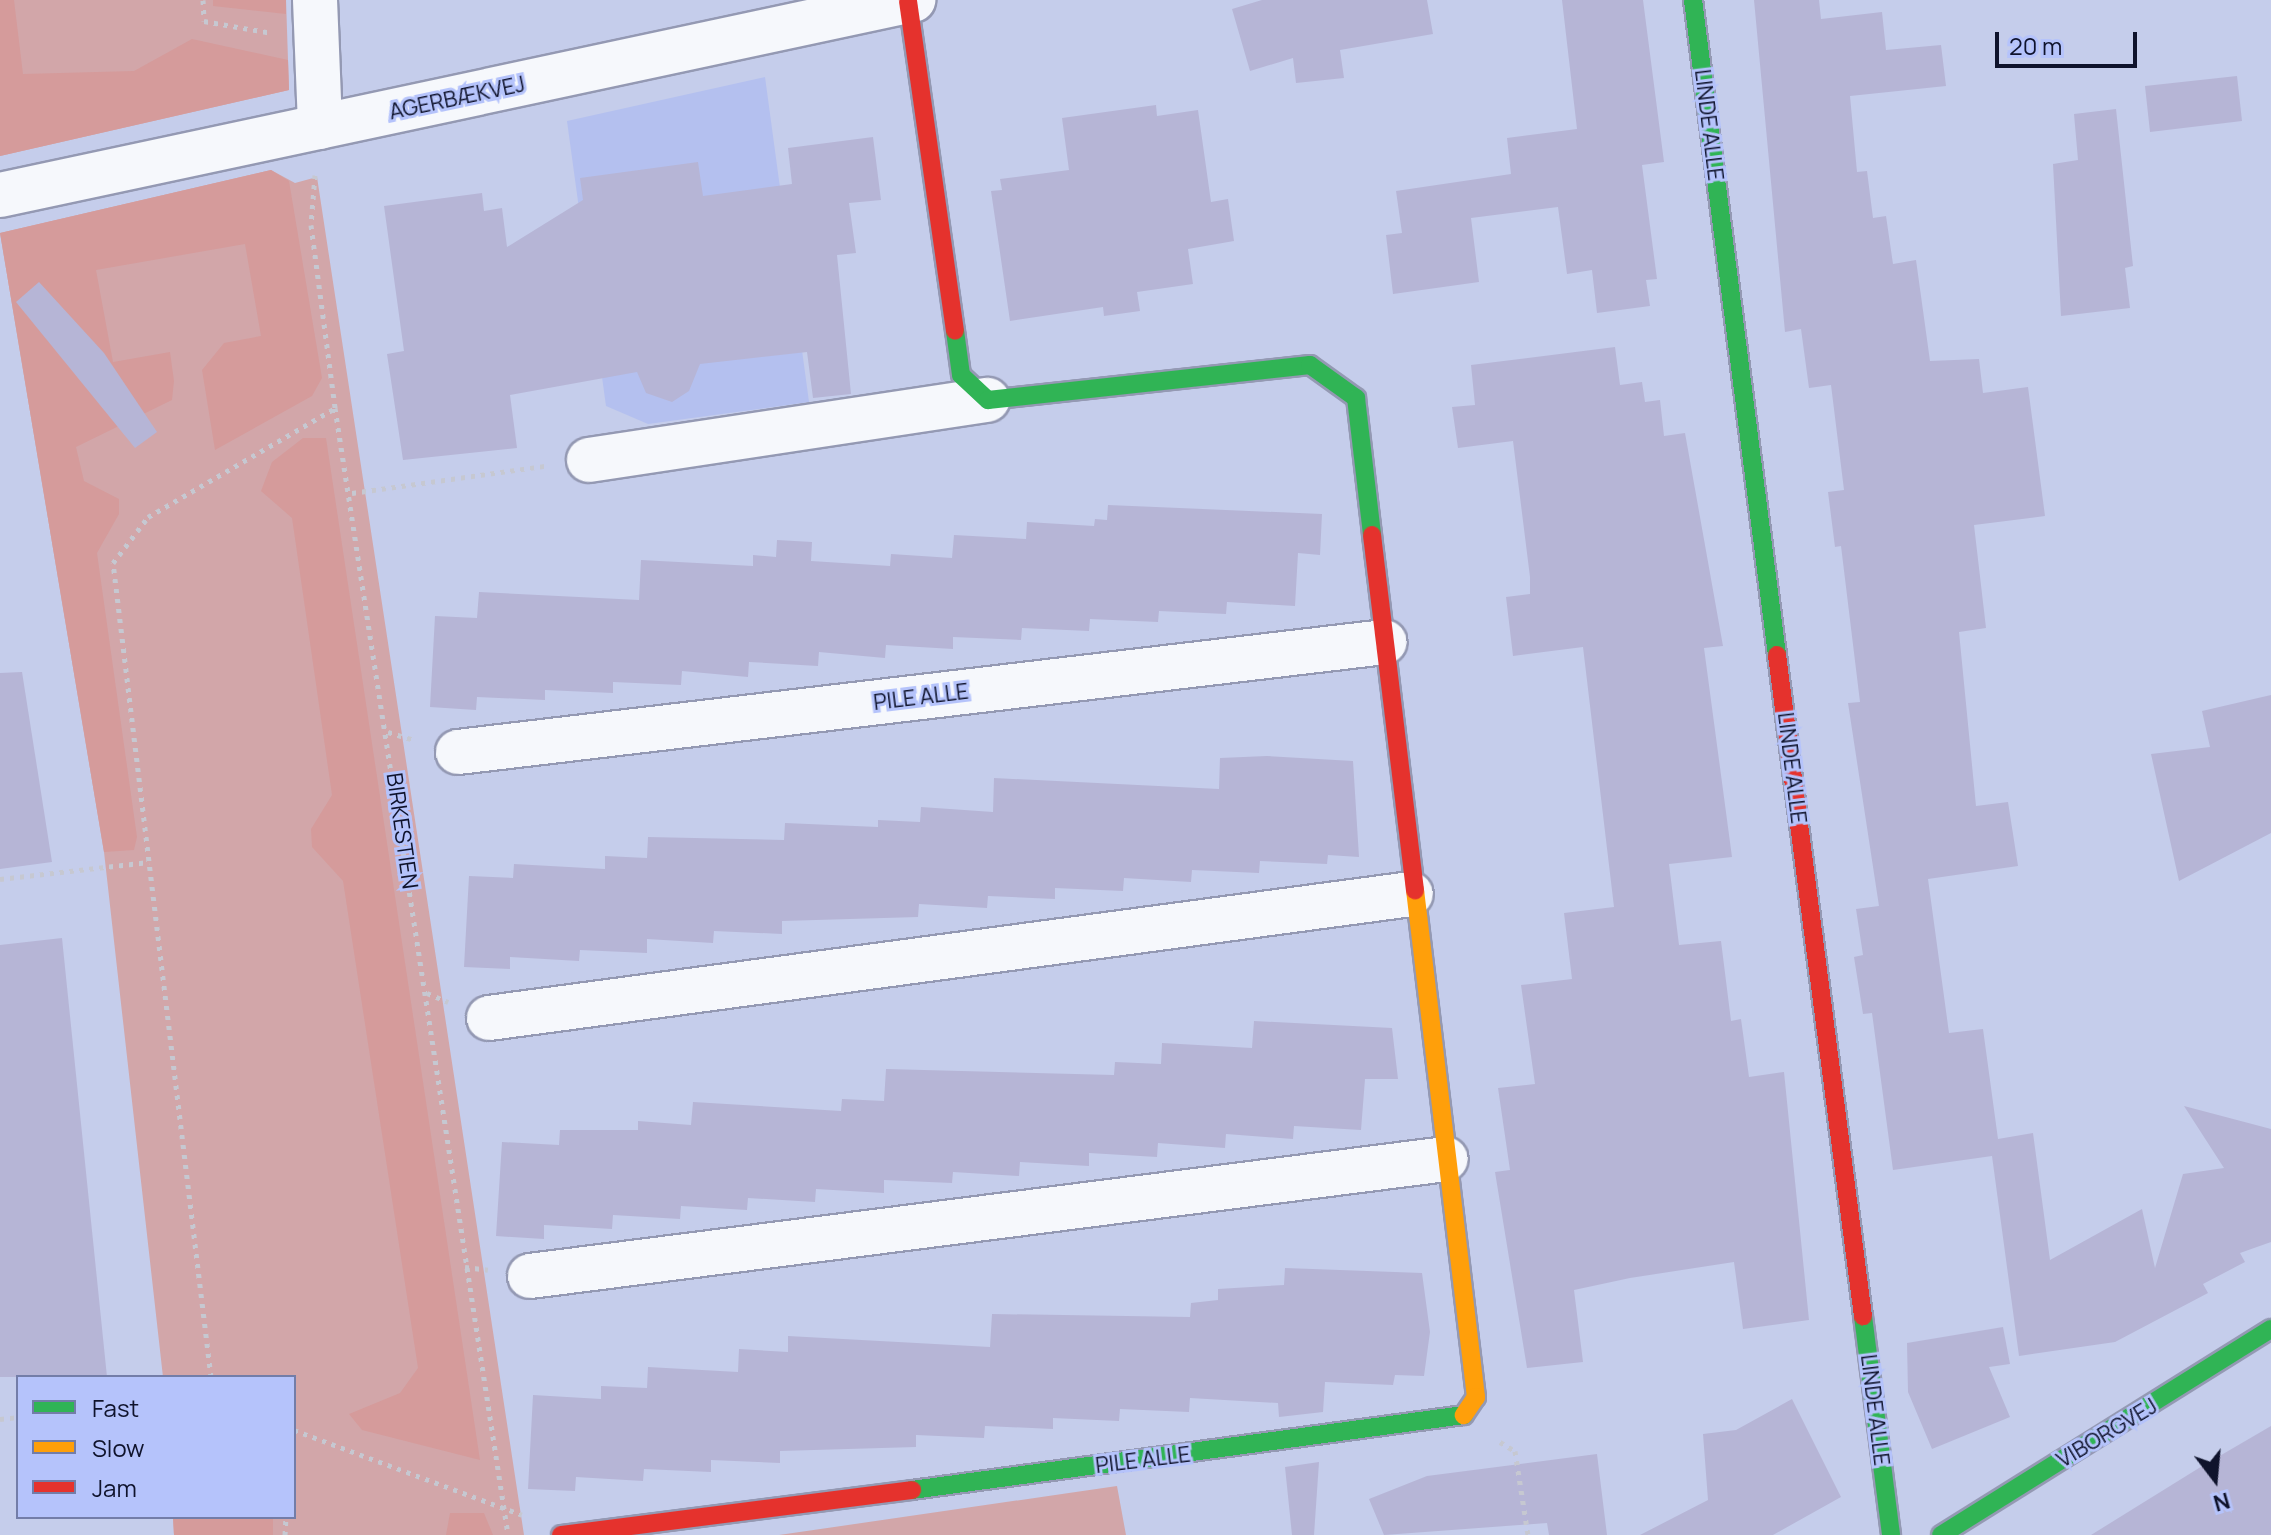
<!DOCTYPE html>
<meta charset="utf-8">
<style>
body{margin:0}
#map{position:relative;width:2271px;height:1535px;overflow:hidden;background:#c5cdeb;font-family:Manrope,sans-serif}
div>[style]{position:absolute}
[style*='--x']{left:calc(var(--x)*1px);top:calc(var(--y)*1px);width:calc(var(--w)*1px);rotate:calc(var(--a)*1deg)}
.built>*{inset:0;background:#b4c0ef}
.green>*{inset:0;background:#d2a6a9}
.forest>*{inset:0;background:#d59b9b}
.building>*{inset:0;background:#b6b5d6}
.path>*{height:5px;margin-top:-2.5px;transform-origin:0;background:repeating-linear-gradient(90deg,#c6c8d1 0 4px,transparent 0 10px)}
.roads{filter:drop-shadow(2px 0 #9499b3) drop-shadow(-2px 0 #9499b3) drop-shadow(0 2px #9499b3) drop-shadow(0 -2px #9499b3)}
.street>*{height:44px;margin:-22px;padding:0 22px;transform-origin:22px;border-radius:22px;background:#f6f8fc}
.fast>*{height:18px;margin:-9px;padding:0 9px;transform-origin:9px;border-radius:9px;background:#30b455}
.slow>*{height:18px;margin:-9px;padding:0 9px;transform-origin:9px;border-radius:9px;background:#ff9f0a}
.jam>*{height:18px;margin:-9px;padding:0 9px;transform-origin:9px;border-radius:9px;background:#e5322d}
span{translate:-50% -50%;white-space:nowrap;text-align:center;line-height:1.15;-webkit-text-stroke:6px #b5c3fb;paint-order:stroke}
.street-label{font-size:22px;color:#0f132c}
.legend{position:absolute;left:16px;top:1375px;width:280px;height:144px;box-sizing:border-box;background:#b5c3fb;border:2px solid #737da8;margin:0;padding:10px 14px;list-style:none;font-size:24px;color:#0f132c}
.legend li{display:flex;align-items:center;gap:16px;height:40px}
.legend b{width:40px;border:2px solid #737da8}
.north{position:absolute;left:2175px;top:1439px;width:80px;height:80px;-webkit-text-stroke:6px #b5c3fb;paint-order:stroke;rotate:164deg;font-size:22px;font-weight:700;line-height:32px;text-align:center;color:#0f132c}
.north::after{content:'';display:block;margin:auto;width:28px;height:36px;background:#0f132c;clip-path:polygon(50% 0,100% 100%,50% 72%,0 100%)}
.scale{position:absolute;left:1995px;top:32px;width:142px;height:36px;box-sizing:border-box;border:4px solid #0f132c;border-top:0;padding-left:10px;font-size:24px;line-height:28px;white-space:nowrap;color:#0f132c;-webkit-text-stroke:6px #b5c3fb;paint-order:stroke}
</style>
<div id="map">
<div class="built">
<div style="clip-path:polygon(765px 77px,809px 402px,648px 424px,606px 406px,567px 121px)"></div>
</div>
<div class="green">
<div style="clip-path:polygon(0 0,286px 0,289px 90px,0 156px)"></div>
<div style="clip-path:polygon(271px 170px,295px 183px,317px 177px,524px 1535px,174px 1535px,173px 1517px,294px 1517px,294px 1377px,163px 1377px,104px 852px,0 233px)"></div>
<div style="clip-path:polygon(1117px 1486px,1126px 1535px,779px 1535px,1062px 1494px)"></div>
</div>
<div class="forest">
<div style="clip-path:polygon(0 0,14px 0,23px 74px,134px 71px,192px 39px,288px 60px,289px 90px,0 156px)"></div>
<div style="clip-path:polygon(213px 0,286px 0,286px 14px,213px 6px)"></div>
<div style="clip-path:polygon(271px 170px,289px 181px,322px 378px,312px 396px,215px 450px,202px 370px,224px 343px,261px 336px,245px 244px,96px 270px,113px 362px,170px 352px,174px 381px,172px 400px,76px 447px,84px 481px,119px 499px,119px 514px,97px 553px,137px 837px,134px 850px,104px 852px,0 233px)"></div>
<div style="clip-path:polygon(303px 438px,326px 438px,480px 1460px,362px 1430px,349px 1414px,400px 1393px,418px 1368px,343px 881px,312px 847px,311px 829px,332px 795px,292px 518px,261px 491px,272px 462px)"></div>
<div style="clip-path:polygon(450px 1513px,484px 1513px,493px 1535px,446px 1535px)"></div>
<div style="clip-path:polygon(173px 1517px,273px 1517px,273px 1535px,174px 1535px)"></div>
</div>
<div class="building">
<div style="clip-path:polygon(1262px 0,1427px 0,1433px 34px,1340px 50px,1344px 78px,1296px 83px,1293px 58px,1250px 71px,1232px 9px)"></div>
<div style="clip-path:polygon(1562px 0,1643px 0,1664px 162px,1642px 165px,1657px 279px,1646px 280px,1650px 306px,1597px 313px,1592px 270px,1567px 274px,1558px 207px,1471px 218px,1479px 282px,1393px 294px,1386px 235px,1402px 233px,1396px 191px,1511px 174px,1507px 138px,1577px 129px)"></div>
<div style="clip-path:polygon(1754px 0,1819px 0,1821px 19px,1882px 12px,1886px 50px,1941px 45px,1946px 86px,1850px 96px,1857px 172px,1867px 171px,1873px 218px,1886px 216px,1893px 264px,1916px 260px,1930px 361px,1979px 359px,1983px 393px,2028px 387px,2045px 516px,1974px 525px,1986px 628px,1959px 632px,1976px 806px,2008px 802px,2018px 866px,1928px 879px,1949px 1033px,1983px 1029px,1998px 1139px,2033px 1133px,2050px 1260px,2142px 1209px,2155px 1268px,2183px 1174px,2224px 1168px,2184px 1106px,2271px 1129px,2271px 1242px,2240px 1253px,2245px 1262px,2203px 1284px,2208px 1293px,2115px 1342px,2019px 1356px,1992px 1156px,1893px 1170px,1872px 1013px,1863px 1014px,1854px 957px,1863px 955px,1856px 909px,1879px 906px,1848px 703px,1860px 702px,1841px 546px,1835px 547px,1828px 492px,1844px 490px,1831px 385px,1809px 388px,1801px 329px,1785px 332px)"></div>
<div style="clip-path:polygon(2237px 76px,2242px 121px,2150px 132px,2145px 86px)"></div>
<div style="clip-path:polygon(1156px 105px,1157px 116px,1198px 110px,1211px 202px,1228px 199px,1234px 241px,1188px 249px,1193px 284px,1137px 292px,1140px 311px,1104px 316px,1103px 307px,1010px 321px,991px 191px,1002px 190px,1000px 179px,1069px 170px,1062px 118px)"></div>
<div style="clip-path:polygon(2116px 109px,2133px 266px,2125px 268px,2130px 308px,2061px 316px,2053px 164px,2078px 160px,2074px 114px)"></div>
<div style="clip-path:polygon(873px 137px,881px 200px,849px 203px,856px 253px,837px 255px,851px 394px,813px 398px,807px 352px,700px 364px,689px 391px,672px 402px,646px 393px,637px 372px,510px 395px,517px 448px,403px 460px,387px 354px,404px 351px,384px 206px,482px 193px,484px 211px,502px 208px,507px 247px,583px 200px,580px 178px,698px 162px,703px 196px,792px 184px,788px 148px)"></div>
<div style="clip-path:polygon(39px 282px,104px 353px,157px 432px,135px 448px,16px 302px)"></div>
<div style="clip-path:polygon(1615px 347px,1620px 385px,1642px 382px,1645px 402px,1660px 400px,1664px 436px,1685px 433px,1723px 646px,1704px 648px,1732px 857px,1669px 864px,1679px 945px,1721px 941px,1731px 1021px,1741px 1019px,1749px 1077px,1784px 1072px,1809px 1320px,1743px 1329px,1734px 1262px,1630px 1278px,1574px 1290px,1583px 1362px,1527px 1368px,1495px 1172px,1510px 1170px,1498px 1088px,1535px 1084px,1521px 985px,1572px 979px,1564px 913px,1614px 907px,1583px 647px,1513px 656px,1506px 597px,1530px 594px,1530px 577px,1513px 441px,1458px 448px,1452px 407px,1475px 405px,1471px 365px)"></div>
<div style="clip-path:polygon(1108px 505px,1322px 514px,1320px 555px,1298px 553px,1295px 606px,1227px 602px,1226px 614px,1159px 611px,1158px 622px,1090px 619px,1089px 631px,1022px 628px,1021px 640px,953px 637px,953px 649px,886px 645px,885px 658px,819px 652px,818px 666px,749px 662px,748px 677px,682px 671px,681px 685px,613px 682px,613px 693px,545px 690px,545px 700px,477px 697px,476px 710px,430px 707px,435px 616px,477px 618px,479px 592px,639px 600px,641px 560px,753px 566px,753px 555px,776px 557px,777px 540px,812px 542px,811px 561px,890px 566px,891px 554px,952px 558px,954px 535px,1026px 539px,1027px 522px,1094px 526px,1095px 519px,1107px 520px)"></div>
<div style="clip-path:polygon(22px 672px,52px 862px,0 869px,0 673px)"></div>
<div style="clip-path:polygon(2271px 695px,2271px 833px,2179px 881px,2151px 754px,2210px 747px,2202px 711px)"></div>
<div style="clip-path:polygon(1267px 756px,1353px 761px,1359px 857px,1328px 855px,1327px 864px,1260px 861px,1259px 873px,1192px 870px,1191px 882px,1124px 878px,1123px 891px,1055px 888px,1055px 899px,988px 896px,987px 908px,919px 904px,918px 917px,782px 921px,782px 934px,714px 931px,713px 943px,647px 939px,647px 953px,580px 950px,579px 961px,510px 957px,510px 969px,464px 967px,469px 876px,513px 878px,514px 864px,605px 869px,605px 856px,647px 858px,648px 837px,784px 840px,785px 823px,878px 827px,878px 820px,920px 822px,921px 807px,993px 812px,994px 778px,1219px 789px,1220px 758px)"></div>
<div style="clip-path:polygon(62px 938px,107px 1377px,0 1377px,0 945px)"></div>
<div style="clip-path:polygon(1254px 1021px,1392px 1028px,1398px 1079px,1365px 1079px,1361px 1130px,1294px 1126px,1293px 1139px,1226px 1134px,1225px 1148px,1158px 1143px,1157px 1157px,1089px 1153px,1089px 1166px,1020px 1162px,1019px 1176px,953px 1172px,952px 1183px,884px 1180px,884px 1193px,816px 1189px,815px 1202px,748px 1198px,747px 1210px,681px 1206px,680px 1219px,613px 1215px,612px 1229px,544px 1225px,544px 1239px,496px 1236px,502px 1142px,559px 1145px,560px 1130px,638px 1130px,638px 1121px,691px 1125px,693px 1102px,841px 1111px,842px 1099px,884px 1101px,886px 1069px,1114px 1075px,1115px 1062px,1161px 1064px,1162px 1043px,1252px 1048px)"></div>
<div style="clip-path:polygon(1285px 1268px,1422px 1273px,1430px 1332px,1424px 1376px,1395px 1375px,1393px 1385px,1325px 1382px,1323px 1412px,1279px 1417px,1278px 1403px,1190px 1398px,1189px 1412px,1120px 1409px,1119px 1421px,1053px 1418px,1053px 1429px,985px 1426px,984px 1438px,916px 1435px,916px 1447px,780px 1451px,780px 1463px,711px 1460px,711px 1472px,644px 1469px,643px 1481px,576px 1477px,575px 1491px,528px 1489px,533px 1395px,601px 1399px,601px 1386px,647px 1388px,648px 1367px,738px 1372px,739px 1349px,788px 1352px,788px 1336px,990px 1347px,992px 1314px,1190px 1317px,1191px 1303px,1218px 1300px,1218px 1289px,1284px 1285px)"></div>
<div style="clip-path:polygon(2003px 1327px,2010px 1364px,1989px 1367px,2010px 1417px,1932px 1449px,1908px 1392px,1907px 1343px)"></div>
<div style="clip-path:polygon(1792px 1399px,1841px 1497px,1773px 1535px,1640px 1535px,1708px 1500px,1703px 1434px,1736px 1430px)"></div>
<div style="clip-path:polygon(2271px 1426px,2271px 1535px,2091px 1535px,2199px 1468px)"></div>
<div style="clip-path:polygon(1597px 1454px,1607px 1535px,1549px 1535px,1547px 1523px,1384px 1535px,1369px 1499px,1427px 1476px)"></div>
<div style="clip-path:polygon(1319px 1462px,1314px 1535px,1292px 1535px,1285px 1467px)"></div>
</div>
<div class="path">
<div style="--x:203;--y:0;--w:21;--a:87"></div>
<div style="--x:204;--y:21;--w:69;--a:10"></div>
<div style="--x:315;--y:175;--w:50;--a:94.6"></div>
<div style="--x:311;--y:225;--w:185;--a:82.5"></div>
<div style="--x:335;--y:408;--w:1140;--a:81.27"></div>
<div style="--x:352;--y:493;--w:195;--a:-8"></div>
<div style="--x:388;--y:732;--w:28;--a:17"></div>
<div style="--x:0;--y:879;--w:150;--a:-6.5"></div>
<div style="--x:427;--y:993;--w:23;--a:23"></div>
<div style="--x:465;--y:1267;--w:23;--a:7"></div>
<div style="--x:211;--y:1377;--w:820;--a:-96.86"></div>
<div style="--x:113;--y:563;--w:58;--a:-52.7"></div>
<div style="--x:148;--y:517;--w:216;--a:-30.2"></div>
<div style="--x:0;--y:1419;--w:18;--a:-6"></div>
<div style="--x:294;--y:1430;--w:243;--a:20.4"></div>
<div style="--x:1500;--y:1442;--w:17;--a:31"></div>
<div style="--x:1515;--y:1451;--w:85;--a:81.2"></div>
<div style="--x:285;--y:1535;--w:18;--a:-87"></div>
</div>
<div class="roads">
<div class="street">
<div style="--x:315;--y:0;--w:127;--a:87.7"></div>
<div style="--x:0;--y:195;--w:934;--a:-12.06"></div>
<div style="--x:589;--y:460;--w:403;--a:-8.6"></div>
<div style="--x:458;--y:752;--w:933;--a:-6.77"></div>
<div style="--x:489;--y:1018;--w:930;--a:-7.66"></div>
<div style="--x:530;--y:1276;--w:923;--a:-7.28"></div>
</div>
<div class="fast">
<div style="--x:1693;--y:0;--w:660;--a:82.69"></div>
<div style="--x:955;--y:331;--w:44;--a:82.2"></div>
<div style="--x:961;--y:375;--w:37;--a:43"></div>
<div style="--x:988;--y:400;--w:324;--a:-6.2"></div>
<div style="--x:1310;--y:365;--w:57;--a:35.7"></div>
<div style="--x:1356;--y:398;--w:138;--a:83.3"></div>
<div style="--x:1863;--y:1316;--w:221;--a:82.7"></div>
<div style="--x:912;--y:1490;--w:557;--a:-7.74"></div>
<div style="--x:1941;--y:1535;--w:389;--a:-32"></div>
</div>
<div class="slow">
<div style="--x:1415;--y:890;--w:511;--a:83.14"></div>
<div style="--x:1476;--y:1397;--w:22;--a:124"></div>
</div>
<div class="jam">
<div style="--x:908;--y:1;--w:333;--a:81.9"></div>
<div style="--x:1372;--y:535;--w:358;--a:83.1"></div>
<div style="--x:1777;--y:655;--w:667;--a:82.59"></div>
<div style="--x:561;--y:1535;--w:354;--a:-7.3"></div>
</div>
</div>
<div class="street-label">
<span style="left:457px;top:98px;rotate:-12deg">AGERBÆKVEJ</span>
<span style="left:1709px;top:125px;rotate:83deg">LINDE ALLE</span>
<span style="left:921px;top:697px;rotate:-7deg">PILE ALLE</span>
<span style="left:1792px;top:768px;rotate:83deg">LINDE ALLE</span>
<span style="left:402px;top:831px;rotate:82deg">BIRKESTIEN</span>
<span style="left:1875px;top:1410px;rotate:83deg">LINDE ALLE</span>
<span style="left:2107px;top:1433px;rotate:-31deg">VIBORGVEJ</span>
<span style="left:1143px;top:1460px;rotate:-7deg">PILE ALLE</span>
</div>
<ul class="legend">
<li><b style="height:10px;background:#30b455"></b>Fast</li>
<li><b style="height:10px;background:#ff9f0a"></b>Slow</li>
<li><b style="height:10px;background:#e5322d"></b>Jam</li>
</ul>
<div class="north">N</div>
<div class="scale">20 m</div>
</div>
